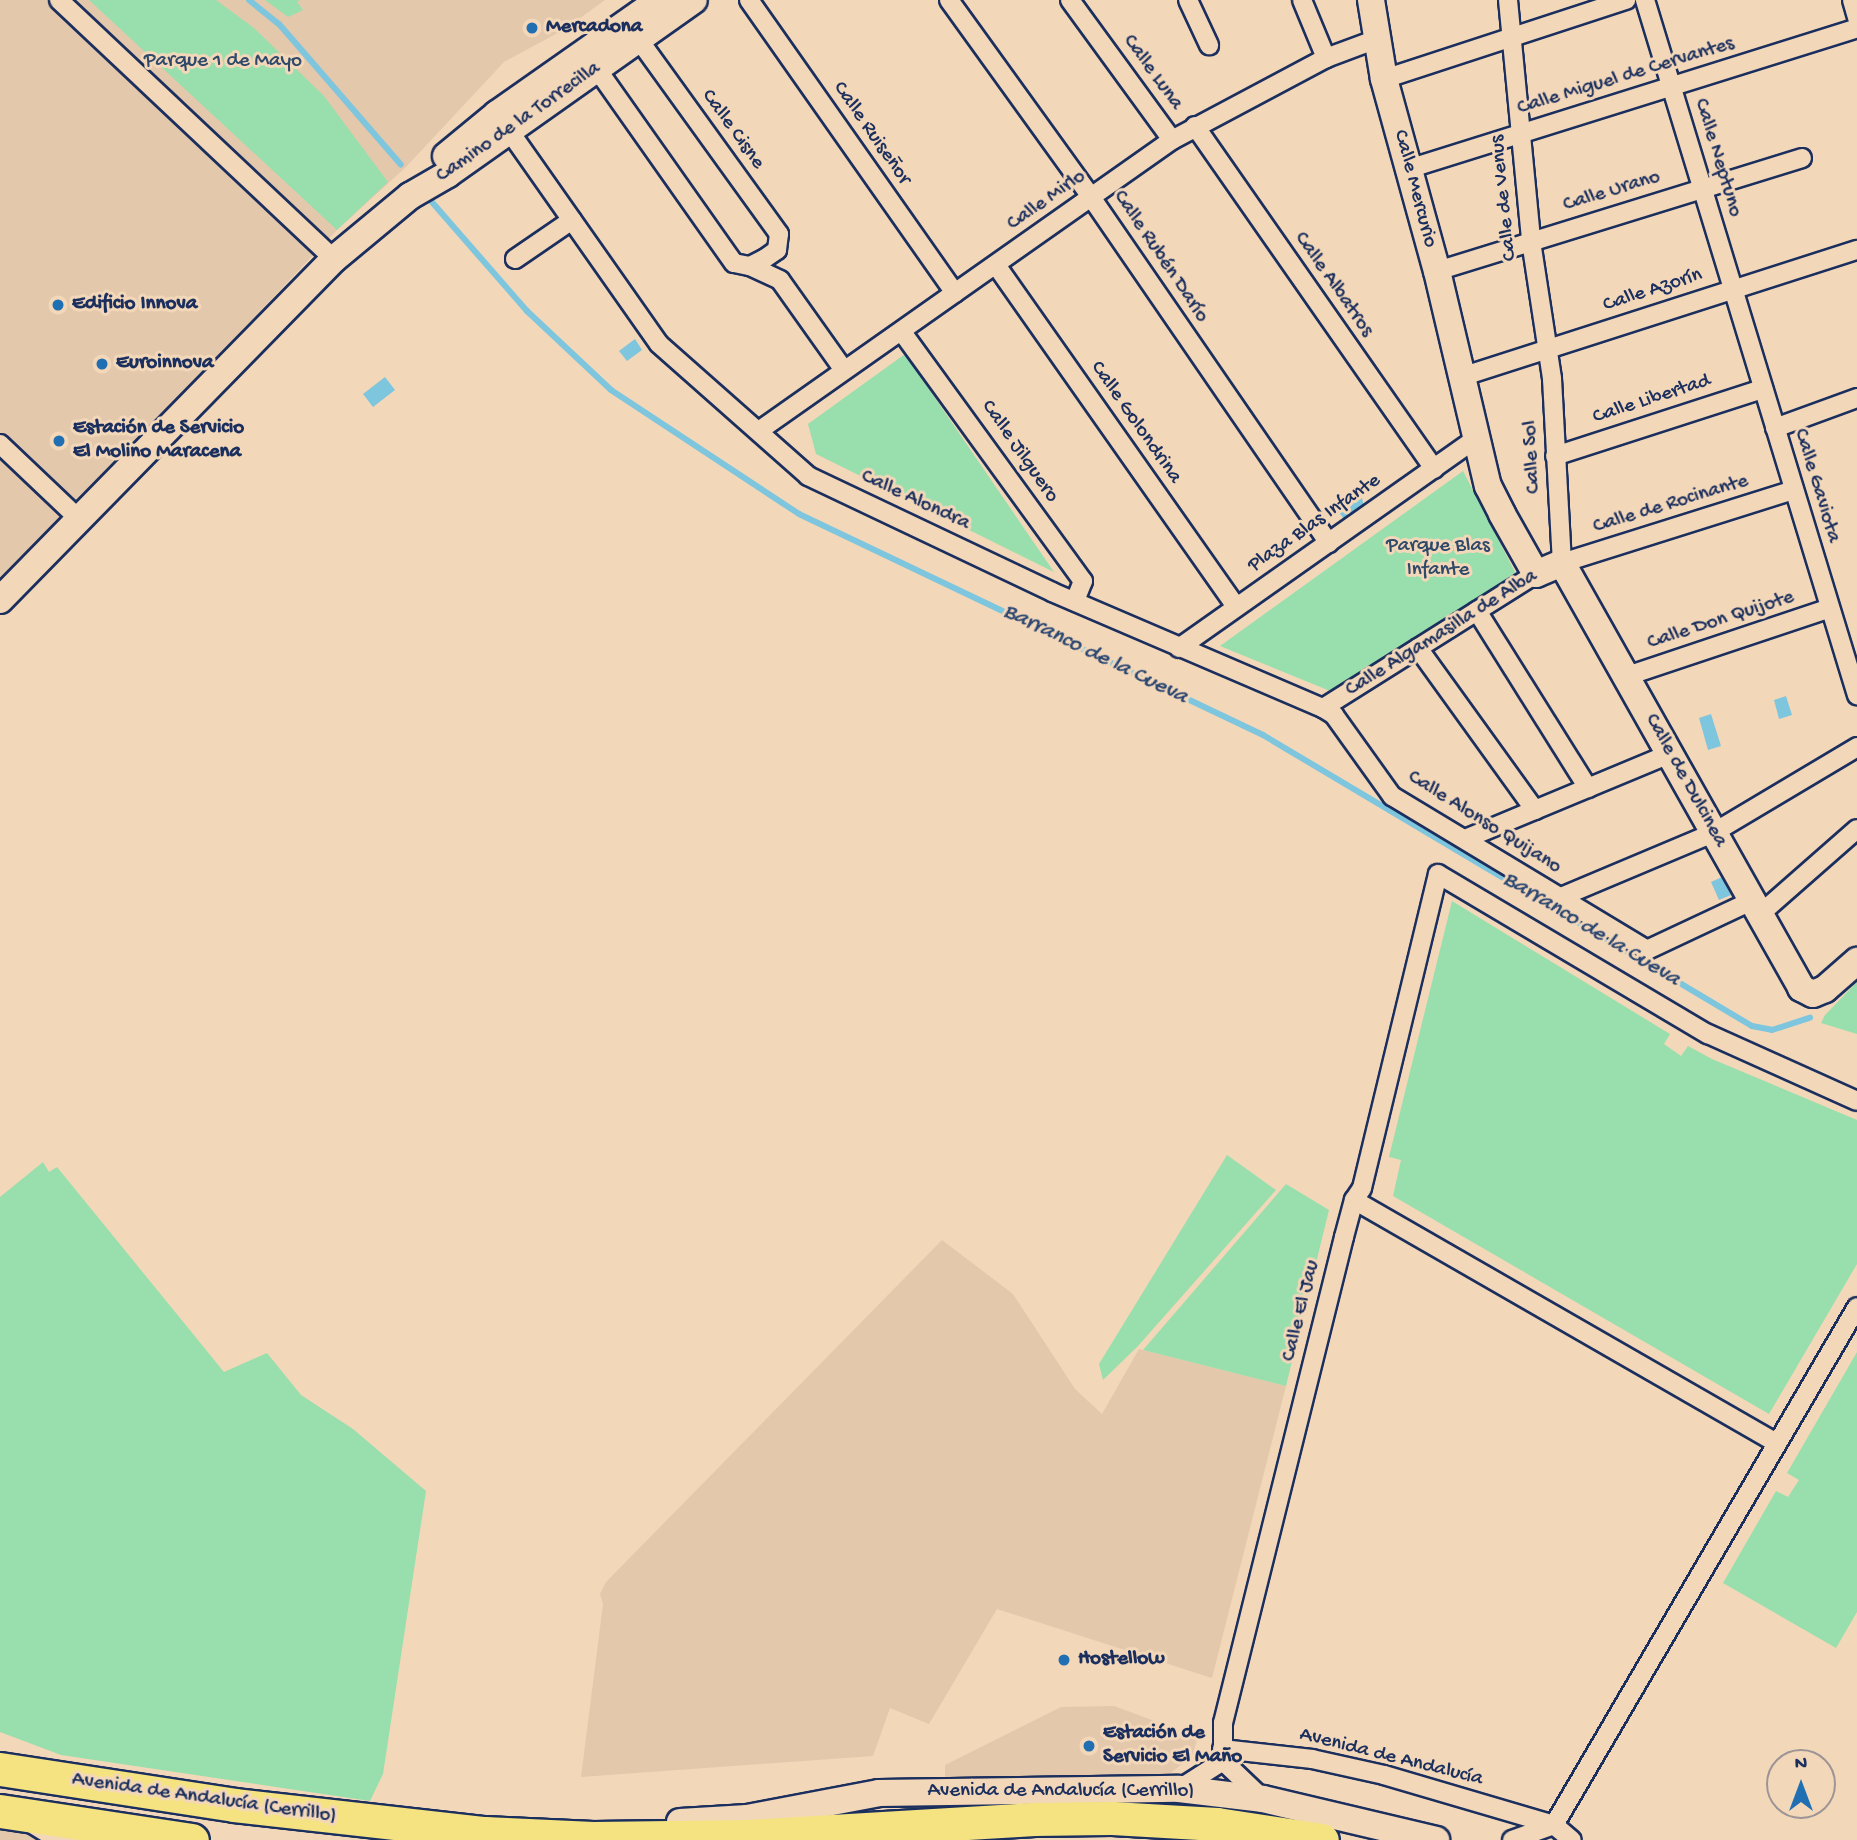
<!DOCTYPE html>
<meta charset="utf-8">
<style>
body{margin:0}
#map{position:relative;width:1857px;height:1840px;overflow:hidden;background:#f3d7b9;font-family:"Gochi Hand",sans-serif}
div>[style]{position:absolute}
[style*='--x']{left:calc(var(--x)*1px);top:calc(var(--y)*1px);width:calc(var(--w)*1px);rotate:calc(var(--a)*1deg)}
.built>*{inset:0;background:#e4c8ab}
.green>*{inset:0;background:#99dfad}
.water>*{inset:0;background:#7ec5de}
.stream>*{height:6px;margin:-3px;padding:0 3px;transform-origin:3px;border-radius:3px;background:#7ec5de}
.roads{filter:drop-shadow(2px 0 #1b2f5e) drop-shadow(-2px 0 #1b2f5e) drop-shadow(0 2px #1b2f5e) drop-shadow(0 -2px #1b2f5e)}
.street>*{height:18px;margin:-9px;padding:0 9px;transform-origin:9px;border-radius:9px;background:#f3d7b9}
.secondary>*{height:26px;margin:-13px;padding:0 13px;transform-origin:13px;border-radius:13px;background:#f3d7b9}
.highway>*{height:33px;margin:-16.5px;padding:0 16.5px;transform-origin:16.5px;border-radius:16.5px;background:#f5e382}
.dots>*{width:19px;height:19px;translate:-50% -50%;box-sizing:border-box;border:4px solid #f3d7b9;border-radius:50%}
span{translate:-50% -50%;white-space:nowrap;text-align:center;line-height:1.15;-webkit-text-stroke:6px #f3d7b9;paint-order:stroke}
.poi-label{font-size:21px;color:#1b2f5e;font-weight:700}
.left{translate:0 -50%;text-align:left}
.park-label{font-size:21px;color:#2e496a}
.street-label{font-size:21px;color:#1b2f5e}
.water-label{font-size:23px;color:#2a4671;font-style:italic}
.north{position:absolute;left:1766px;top:1749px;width:70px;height:70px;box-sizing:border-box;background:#f3d7b9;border:2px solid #9d9495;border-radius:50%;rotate:0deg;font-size:19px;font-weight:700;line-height:28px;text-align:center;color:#1b2f5e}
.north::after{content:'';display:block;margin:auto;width:24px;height:32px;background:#1f6fb2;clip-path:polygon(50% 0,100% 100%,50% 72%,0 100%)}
</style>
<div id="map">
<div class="built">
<div style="clip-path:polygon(0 0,605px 0,565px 29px,504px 62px,406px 167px,337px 230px,0 585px)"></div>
<div style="clip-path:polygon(942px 1240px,1013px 1294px,1075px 1389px,1102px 1414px,1139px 1349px,1286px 1386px,1212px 1678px,997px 1609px,929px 1724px,890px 1708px,873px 1756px,581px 1777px,603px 1604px,600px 1594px,606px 1582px)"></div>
<div style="clip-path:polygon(1114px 1706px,1198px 1737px,1192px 1756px,1163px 1779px,945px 1783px,945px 1765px,1061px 1707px)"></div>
<div style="clip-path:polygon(0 1829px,13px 1830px,39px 1840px,0 1840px)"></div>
</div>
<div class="green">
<div style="clip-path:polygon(89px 0,216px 0,254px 28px,324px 96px,388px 182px,337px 230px)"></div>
<div style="clip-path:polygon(265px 0,300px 0,297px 2px,303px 10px,288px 17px)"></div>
<div style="clip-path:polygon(905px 354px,1054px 572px,816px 454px,808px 424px)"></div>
<div style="clip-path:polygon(1463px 471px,1517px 576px,1335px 693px,1220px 646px)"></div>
<div style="clip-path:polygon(1452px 901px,1670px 1034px,1664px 1044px,1681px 1056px,1688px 1046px,1712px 1059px,1857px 1120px,1857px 1264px,1769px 1414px,1393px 1196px,1401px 1160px,1389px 1157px)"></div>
<div style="clip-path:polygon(1857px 982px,1857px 1034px,1821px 1023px,1825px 1015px)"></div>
<div style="clip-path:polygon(1227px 1155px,1276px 1190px,1138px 1346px,1103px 1380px,1099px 1364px)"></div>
<div style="clip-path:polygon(43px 1162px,49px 1172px,57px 1167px,224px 1372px,267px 1353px,301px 1395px,353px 1429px,426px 1491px,383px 1774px,370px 1801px,61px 1755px,0 1732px,0 1197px)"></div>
<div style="clip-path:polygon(1286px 1184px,1329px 1210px,1286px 1386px,1143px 1350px)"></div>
<div style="clip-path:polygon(1857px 1352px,1857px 1612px,1836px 1648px,1723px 1583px,1776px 1491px,1788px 1497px,1799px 1480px,1787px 1473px)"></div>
</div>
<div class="water">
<div style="clip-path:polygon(635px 339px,642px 350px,627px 361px,619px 351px)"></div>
<div style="clip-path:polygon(385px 377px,395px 390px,373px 407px,363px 394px)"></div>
<div style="clip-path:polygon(1355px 496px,1362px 498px,1364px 507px,1345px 521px,1337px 509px)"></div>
<div style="clip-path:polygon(1786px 696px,1792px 715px,1779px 719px,1774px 700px)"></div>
<div style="clip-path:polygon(1711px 714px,1721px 746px,1708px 750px,1699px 718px)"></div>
<div style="clip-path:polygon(1722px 877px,1731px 895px,1719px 900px,1711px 882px)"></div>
</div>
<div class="stream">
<div style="--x:249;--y:0;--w:38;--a:39"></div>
<div style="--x:279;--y:24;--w:186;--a:49.1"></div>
<div style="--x:431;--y:201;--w:146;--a:48.9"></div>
<div style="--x:527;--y:311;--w:115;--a:43.2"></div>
<div style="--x:611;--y:390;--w:225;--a:33.4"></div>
<div style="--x:799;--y:514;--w:514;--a:25.47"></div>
<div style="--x:1263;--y:735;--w:569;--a:30.76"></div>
<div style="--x:1752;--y:1026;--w:20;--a:11"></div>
<div style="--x:1772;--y:1030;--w:40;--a:-18"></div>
</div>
<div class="roads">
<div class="street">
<div style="--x:59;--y:0;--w:378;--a:43.3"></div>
<div style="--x:749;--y:0;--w:358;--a:54.9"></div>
<div style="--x:949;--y:0;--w:243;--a:54.2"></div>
<div style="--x:1091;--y:197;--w:420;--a:55.5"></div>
<div style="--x:1070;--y:0;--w:173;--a:53.9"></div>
<div style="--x:1188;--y:0;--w:50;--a:65"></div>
<div style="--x:1302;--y:0;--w:63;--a:67.5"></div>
<div style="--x:1508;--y:0;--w:242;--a:84.5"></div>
<div style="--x:1531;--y:241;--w:140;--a:81.3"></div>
<div style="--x:1552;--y:379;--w:184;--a:86.9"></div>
<div style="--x:1562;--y:563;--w:243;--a:-17.5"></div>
<div style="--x:1645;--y:0;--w:727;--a:73.04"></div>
<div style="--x:1852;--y:0;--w:19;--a:74"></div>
<div style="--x:592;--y:62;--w:246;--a:54.8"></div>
<div style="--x:734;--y:263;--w:16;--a:11"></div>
<div style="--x:750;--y:266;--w:16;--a:-27"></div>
<div style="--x:764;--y:259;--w:16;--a:-35"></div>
<div style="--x:777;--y:250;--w:16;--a:-83"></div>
<div style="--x:779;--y:234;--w:239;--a:-125.8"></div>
<div style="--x:1384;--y:79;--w:255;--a:-18.1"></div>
<div style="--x:503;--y:122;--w:271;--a:54.9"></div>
<div style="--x:659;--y:344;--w:199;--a:41.5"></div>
<div style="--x:808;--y:476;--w:270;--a:25.4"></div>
<div style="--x:1052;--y:592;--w:295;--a:23.2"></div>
<div style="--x:1323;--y:708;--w:13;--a:32"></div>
<div style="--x:1334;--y:715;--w:100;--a:54.4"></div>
<div style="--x:1392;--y:796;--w:298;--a:31.1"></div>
<div style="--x:1647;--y:950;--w:115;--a:-25.2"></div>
<div style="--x:1195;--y:126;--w:418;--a:55.1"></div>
<div style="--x:1408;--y:169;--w:471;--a:-17.4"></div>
<div style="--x:515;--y:259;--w:69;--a:-34.4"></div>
<div style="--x:996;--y:265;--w:418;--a:54.9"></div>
<div style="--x:750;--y:266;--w:33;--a:25"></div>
<div style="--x:780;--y:280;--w:110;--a:54.6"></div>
<div style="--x:1437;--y:271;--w:382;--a:-17.2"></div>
<div style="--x:902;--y:332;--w:308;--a:54"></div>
<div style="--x:1083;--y:581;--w:22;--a:112"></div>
<div style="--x:1464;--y:376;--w:413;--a:-17.8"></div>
<div style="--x:1775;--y:428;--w:87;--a:-20.1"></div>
<div style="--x:760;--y:430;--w:504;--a:-35.14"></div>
<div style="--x:1172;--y:140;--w:174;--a:-28"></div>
<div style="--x:1326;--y:58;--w:54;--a:-20.4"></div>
<div style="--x:0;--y:444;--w:110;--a:43.5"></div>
<div style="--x:1555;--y:456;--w:219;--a:-17.9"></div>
<div style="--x:1477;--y:611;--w:209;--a:57.9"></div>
<div style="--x:1179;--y:648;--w:365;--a:-35.2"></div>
<div style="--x:1418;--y:648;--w:200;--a:54.2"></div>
<div style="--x:1627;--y:676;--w:214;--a:-18.5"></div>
<div style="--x:1323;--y:708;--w:252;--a:-32.2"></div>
<div style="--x:1465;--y:839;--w:221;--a:-22.6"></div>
<div style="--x:1561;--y:897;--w:165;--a:-22.8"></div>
<div style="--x:1713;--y:833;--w:168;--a:-30.8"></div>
<div style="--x:1759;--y:915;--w:130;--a:-41.3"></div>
<div style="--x:1354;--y:1200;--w:488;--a:29.9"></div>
<div style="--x:1222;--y:1749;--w:91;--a:6.3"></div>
<div style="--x:1312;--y:1759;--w:74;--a:12.5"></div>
<div style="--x:1384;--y:1775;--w:177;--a:16.4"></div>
<div style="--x:1554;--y:1825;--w:23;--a:40"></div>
<div style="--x:1179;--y:1789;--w:52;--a:-32.5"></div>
<div style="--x:1263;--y:1799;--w:55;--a:-136.5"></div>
<div style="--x:1223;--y:1761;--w:38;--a:-90"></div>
<div style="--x:1223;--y:1723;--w:501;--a:-76.02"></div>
<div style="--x:1344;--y:1237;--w:38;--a:-75"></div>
<div style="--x:1354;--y:1200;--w:14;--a:-56"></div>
<div style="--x:1362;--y:1188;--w:323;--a:-76.4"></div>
<div style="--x:1438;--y:874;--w:314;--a:30.7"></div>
<div style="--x:1708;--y:1034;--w:163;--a:24.2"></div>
<div style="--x:1554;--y:1825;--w:600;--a:-59.67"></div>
<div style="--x:1512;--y:1840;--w:45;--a:-19.7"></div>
</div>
<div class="secondary">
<div style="--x:1371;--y:0;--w:80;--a:80.7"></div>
<div style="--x:1384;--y:79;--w:199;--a:74.6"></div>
<div style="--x:1437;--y:271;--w:221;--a:76.7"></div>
<div style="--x:1488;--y:486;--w:31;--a:63"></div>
<div style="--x:1502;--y:514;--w:69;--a:60.5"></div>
<div style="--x:1536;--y:574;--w:28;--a:-23"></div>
<div style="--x:1562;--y:563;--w:488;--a:60.6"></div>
<div style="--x:1801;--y:988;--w:13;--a:27"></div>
<div style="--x:1813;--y:994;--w:13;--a:-23"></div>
<div style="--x:1825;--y:989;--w:43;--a:-41.2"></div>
<div style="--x:446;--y:156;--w:66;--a:-39.5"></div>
<div style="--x:497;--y:114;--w:198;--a:-35.1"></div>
<div style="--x:0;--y:600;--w:477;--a:-45.6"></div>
<div style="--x:334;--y:259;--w:99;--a:-39.7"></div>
<div style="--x:410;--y:196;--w:44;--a:-30.1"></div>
<div style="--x:448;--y:174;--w:301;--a:-35.3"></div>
<div style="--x:30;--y:1818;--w:42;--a:31.4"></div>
<div style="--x:680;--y:1822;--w:67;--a:-3.4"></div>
<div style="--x:747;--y:1818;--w:134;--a:-10.7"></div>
<div style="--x:879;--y:1793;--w:300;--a:-0.8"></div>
<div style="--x:1179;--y:1789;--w:85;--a:6.8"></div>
<div style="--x:1263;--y:1799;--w:178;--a:13.3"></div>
</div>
<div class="highway">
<div style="--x:0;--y:1769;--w:237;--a:8.7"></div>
<div style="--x:234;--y:1805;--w:252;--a:6.4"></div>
<div style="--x:484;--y:1833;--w:109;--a:2.6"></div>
<div style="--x:593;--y:1838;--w:155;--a:-0.7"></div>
<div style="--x:748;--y:1836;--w:287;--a:-3.4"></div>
<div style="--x:1034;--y:1819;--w:78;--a:-0.7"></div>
<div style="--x:1112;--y:1818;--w:105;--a:3.3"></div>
<div style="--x:1217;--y:1824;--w:106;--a:8.7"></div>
<div style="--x:0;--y:1811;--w:194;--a:8.6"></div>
</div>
</div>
<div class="dots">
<div style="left:532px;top:28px;background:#1f6fb2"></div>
<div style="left:58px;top:305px;background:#1f6fb2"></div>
<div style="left:102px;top:364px;background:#1f6fb2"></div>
<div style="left:59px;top:441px;background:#1f6fb2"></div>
<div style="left:1064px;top:1660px;background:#1f6fb2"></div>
<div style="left:1089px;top:1746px;background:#1f6fb2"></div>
</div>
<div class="poi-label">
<span class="left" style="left:546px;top:28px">Mercadona</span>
<span class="left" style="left:72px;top:305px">Edificio Innova</span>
<span class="left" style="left:116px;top:364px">Euroinnova</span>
<span class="left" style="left:73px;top:441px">Estación de Servicio<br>El Molino Maracena</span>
<span class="left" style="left:1078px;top:1660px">Hostellow</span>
<span class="left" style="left:1103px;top:1746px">Estación de<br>Servicio El Maño</span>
</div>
<div class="park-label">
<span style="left:223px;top:62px">Parque 1 de Mayo</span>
<span style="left:1438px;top:559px">Parque Blas<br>Infante</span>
</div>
<div class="street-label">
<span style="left:1152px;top:73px;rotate:54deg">Calle Luna</span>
<span style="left:1626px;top:77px;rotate:-17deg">Calle Miguel de Cervantes</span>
<span style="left:519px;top:123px;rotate:-35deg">Camino de la Torrecilla</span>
<span style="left:732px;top:130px;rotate:54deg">Calle Cisne</span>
<span style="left:871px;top:134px;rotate:55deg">Calle Ruiseñor</span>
<span style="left:1717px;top:158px;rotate:73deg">Calle Neptuno</span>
<span style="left:1414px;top:189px;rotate:75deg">Calle Mercurio</span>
<span style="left:1612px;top:192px;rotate:-17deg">Calle Urano</span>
<span style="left:1505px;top:198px;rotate:-96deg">Calle de Venus</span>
<span style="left:1047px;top:201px;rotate:-35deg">Calle Mirlo</span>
<span style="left:1160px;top:257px;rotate:56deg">Calle Rubén Darío</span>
<span style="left:1333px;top:285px;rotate:55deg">Calle Albatros</span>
<span style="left:1653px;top:291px;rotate:-18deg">Calle Azorín</span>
<span style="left:1652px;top:400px;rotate:-18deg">Calle Libertad</span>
<span style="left:1135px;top:423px;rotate:55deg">Calle Golondrina</span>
<span style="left:1019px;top:452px;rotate:55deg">Calle Jilguero</span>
<span style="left:1533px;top:457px;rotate:-93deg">Calle Sol</span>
<span style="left:1816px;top:486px;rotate:73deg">Calle Gaviota</span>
<span style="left:915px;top:501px;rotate:25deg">Calle Alondra</span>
<span style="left:1671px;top:505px;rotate:-17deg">Calle de Rocinante</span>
<span style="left:1315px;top:524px;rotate:-35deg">Plaza Blas Infante</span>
<span style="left:1721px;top:621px;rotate:-18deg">Calle Don Quijote</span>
<span style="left:1442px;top:634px;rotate:-32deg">Calle Algamasilla de Alba</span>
<span style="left:1685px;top:781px;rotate:61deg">Calle de Dulcinea</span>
<span style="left:1484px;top:823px;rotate:32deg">Calle Alonso Quijano</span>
<span style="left:1302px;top:1311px;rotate:-76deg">Calle El Jau</span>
<span style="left:1391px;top:1758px;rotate:14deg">Avenida de Andalucía</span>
<span style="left:1061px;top:1792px">Avenida de Andalucía (Cerrillo)</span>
<span style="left:204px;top:1799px;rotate:8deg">Avenida de Andalucía (Cerrillo)</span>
</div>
<div class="water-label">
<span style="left:1095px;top:655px;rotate:26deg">Barranco de la Cueva</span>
<span style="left:1591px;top:930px;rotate:31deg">Barranco de la Cueva</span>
</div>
<div class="north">N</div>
</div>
